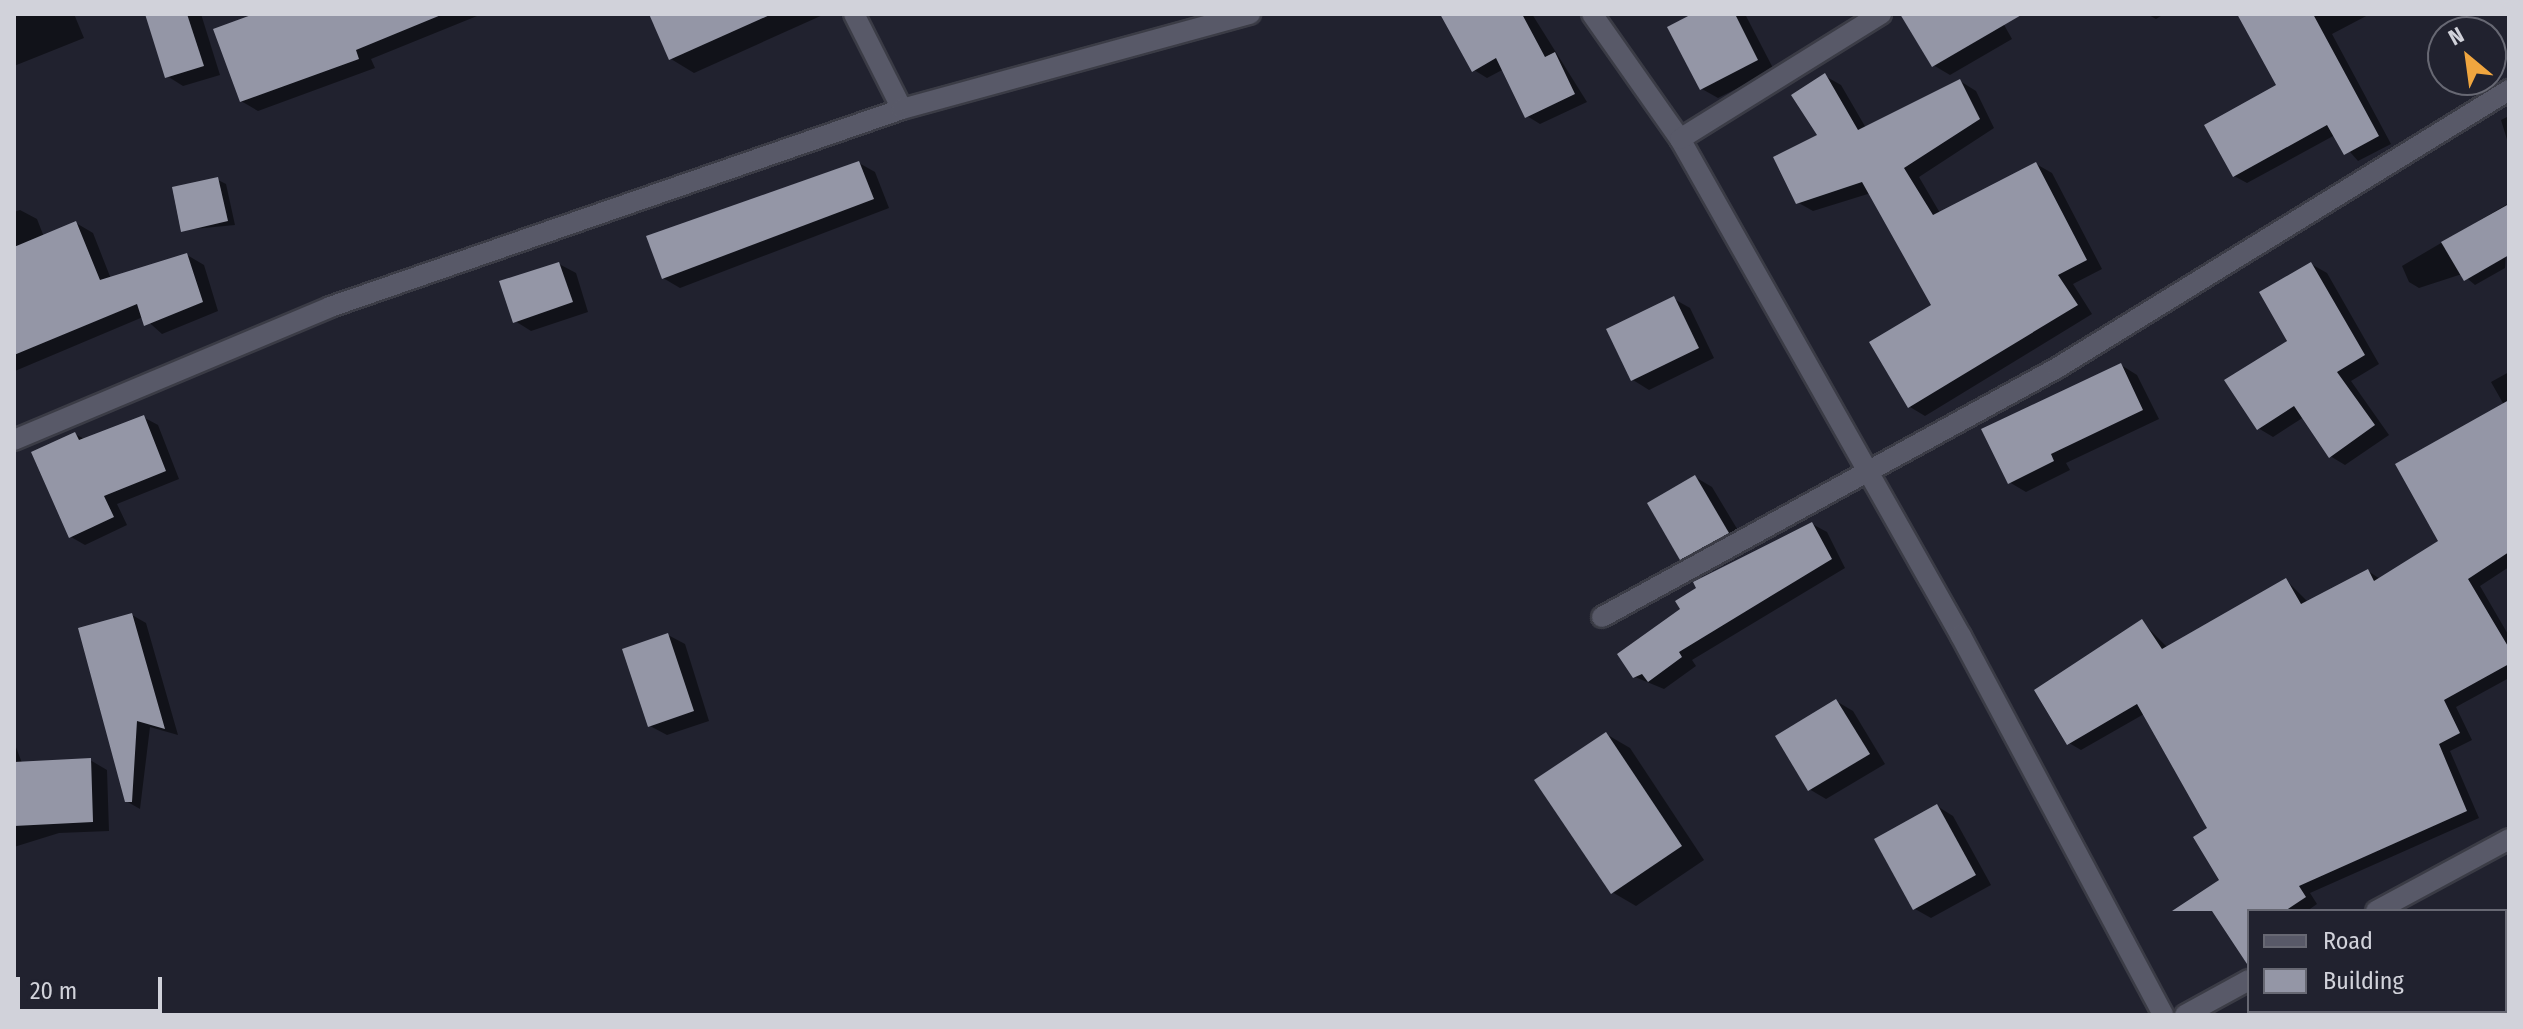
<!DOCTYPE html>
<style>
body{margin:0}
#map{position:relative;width:2523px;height:1029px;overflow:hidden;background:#21222f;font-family:"Fira Sans Condensed",sans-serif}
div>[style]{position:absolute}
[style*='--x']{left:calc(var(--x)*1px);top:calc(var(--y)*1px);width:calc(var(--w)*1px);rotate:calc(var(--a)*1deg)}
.shadow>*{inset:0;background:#0007}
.building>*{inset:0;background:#9496a6}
.roads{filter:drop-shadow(2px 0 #3b3c46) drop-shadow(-2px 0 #3b3c46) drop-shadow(0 2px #3b3c46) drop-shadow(0 -2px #3b3c46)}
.street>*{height:20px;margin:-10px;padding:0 10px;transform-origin:10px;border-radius:10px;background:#585968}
span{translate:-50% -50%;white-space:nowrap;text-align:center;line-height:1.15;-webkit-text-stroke:8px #21222f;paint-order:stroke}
.frame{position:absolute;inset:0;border:16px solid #d1d2da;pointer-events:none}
.legend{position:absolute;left:2247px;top:909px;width:260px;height:104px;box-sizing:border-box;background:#21222f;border:2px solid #676873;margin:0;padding:10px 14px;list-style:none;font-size:24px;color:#d1d2da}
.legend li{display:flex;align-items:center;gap:16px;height:40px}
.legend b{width:40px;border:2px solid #676873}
.north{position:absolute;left:2427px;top:16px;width:80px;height:80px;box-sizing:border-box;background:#21222f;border:2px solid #676873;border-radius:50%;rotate:331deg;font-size:22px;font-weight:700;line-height:32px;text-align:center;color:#d1d2da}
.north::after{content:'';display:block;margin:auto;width:28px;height:36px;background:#f0a63f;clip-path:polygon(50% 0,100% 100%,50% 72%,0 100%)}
.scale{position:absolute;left:16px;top:977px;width:146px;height:36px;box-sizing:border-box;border:4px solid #d1d2da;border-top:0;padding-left:10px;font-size:24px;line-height:28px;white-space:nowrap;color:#d1d2da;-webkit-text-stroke:6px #21222f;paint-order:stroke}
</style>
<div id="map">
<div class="shadow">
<div style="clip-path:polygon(14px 14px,74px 14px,84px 38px,14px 66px)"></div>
<div style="clip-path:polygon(147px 14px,201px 14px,220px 75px,183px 86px,167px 76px)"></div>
<div style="clip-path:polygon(259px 14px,482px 14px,371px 59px,375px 68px,258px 111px,241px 101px)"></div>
<div style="clip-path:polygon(651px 14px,825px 14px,694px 73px,671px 59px)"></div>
<div style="clip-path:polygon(1443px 14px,1532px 14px,1587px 102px,1540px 124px,1527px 116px,1504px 69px,1487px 78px,1474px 70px)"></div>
<div style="clip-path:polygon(1696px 14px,1745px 14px,1774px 70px,1718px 98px,1702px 89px)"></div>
<div style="clip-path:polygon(1926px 14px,1998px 14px,2012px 39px,1950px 75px,1933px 65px)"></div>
<div style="clip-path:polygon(2147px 14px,2164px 14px,2156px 19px)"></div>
<div style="clip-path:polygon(2239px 14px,2370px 14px,2332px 34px,2391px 144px,2358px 161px,2335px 135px,2247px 183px,2234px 176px,2278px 86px)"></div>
<div style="clip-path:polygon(1825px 76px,1841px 85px,1866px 128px,1960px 81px,1976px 91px,1994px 128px,1919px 177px,1940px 213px,2036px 164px,2052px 173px,2102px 269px,2073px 284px,2092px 314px,1925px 416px,1910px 407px,1933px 306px,1871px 193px,1813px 211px,1797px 202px,1820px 136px)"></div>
<div style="clip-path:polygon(2509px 116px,2509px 146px,2501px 120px)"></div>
<div style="clip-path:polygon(859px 163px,875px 172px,889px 208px,680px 288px,663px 278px)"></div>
<div style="clip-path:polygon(218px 180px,226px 184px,235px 225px,183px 230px)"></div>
<div style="clip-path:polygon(2509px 203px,2505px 268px,2475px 285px,2462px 274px,2419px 288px,2409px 282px,2402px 266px)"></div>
<div style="clip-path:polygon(20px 210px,37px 219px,44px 237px,76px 223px,93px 233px,111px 279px,187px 255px,204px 265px,218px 311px,162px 334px,143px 317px,15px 371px,14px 212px)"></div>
<div style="clip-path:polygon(559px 264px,576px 273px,588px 312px,531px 331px,515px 321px)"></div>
<div style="clip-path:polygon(2311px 264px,2327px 273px,2379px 364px,2351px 381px,2389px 435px,2345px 465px,2330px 456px,2304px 417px,2273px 437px,2258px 428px)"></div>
<div style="clip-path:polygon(1674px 299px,1690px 308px,1714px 358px,1649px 390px,1633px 380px)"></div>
<div style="clip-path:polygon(2121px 365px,2137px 375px,2159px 419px,2066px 463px,2070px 470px,2026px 492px,2009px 482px)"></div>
<div style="clip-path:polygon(2509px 372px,2509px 567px,2480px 586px,2509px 636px,2509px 678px,2456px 707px,2472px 740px,2450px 751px,2479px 818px,2310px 893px,2317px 904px,2307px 911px,2249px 911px,2249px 950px,2210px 829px,2144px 714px,2081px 750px,2069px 743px,2142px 622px,2168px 648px,2286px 580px,2308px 602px,2368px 571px,2380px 579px,2441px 542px,2504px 405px,2491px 382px)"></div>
<div style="clip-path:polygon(143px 417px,158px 425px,179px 479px,117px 504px,127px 525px,85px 545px,71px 537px,75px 434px,86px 440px)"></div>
<div style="clip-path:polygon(1695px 477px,1712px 487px,1745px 542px,1698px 568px,1681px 558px)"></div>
<div style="clip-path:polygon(1812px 524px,1827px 532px,1845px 568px,1692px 660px,1696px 666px,1664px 689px,1635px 677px)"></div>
<div style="clip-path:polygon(132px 615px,146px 623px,178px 735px,150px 727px,140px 809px,126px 801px)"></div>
<div style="clip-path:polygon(668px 635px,685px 644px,709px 721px,667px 735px,650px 726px)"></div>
<div style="clip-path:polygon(1836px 701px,1853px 711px,1885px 764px,1826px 799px,1809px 789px)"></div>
<div style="clip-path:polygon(1606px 734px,1630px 748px,1704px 860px,1636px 906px,1612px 892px)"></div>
<div style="clip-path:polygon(14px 742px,22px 763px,90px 760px,107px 770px,109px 831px,59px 833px,14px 847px)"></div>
<div style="clip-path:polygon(1937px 806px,1953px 816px,1991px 885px,1931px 918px,1915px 909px)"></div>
</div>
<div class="building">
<div style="clip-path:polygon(145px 14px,187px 14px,204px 66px,165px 78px)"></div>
<div style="clip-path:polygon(254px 14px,441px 14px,441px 15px,356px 50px,359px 59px,240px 102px,213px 29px)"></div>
<div style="clip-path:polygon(649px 14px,772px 14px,669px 60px)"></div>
<div style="clip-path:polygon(1440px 14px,1522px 14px,1545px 57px,1555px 52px,1575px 94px,1525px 118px,1496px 58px,1472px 72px)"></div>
<div style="clip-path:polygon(1692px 14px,1735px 14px,1758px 60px,1700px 90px,1667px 27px)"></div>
<div style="clip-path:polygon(1900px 14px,2023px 14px,1932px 67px)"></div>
<div style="clip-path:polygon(2237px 14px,2313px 14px,2379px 136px,2344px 155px,2327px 125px,2233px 177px,2204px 125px,2276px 85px)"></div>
<div style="clip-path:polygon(1825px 73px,1858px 130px,1960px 79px,1980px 119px,1904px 168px,1933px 215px,2036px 162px,2087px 260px,2058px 275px,2078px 305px,1908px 408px,1869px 342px,1931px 305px,1862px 182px,1796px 204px,1773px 157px,1817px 135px,1791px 95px)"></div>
<div style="clip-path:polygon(859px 161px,874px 199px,662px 279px,646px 236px)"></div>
<div style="clip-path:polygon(218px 177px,228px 221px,181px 232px,172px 187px)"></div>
<div style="clip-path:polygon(2509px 204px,2509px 255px,2464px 281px,2441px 242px)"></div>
<div style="clip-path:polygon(76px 221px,100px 280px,187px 253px,203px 302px,144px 326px,137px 304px,14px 355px,14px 247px)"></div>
<div style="clip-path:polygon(559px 262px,573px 302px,513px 323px,499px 281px)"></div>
<div style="clip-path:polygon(2311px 262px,2365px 355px,2337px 372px,2375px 425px,2329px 458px,2294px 406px,2257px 430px,2224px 380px,2287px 341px,2259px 292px)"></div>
<div style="clip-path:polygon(1674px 296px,1699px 348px,1631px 381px,1606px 329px)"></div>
<div style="clip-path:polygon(2121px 363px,2143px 410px,2051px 454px,2054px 461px,2008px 484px,1981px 429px)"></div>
<div style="clip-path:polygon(2509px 400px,2509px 552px,2468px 579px,2509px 648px,2509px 664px,2444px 700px,2460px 733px,2439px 744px,2467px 811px,2299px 886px,2306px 897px,2285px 911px,2249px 911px,2249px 967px,2212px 911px,2172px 911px,2219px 880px,2193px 837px,2207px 828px,2137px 704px,2067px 745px,2034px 690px,2142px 619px,2162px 649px,2286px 578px,2301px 604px,2368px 569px,2374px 581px,2438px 541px,2395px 464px)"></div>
<div style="clip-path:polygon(144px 415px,166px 471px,104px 496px,114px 517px,69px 538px,31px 452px,75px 432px,79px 440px)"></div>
<div style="clip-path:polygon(1695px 475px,1729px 533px,1680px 560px,1647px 503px)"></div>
<div style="clip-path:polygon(1812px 522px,1832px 559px,1679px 652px,1682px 657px,1648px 682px,1642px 674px,1633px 678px,1617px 654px,1680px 609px,1675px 601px,1696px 588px,1693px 582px)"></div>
<div style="clip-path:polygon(132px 613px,165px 729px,137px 721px,132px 802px,125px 802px,78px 628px)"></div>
<div style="clip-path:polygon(668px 633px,694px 711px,648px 727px,622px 649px)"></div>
<div style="clip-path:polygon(1836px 699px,1870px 754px,1808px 791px,1775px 736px)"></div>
<div style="clip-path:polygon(1606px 732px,1682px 846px,1611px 894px,1534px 780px)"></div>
<div style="clip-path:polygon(91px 758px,93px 822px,14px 826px,14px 762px)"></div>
<div style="clip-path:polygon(1937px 804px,1976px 875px,1913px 910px,1874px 839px)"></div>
</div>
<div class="roads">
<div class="street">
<div style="--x:854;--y:14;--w:106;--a:63.2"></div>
<div style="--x:1592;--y:14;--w:153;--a:54.9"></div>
<div style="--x:1680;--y:139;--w:571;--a:60.52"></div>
<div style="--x:1961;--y:636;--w:429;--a:61.9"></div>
<div style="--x:1680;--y:139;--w:237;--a:-31.9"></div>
<div style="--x:14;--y:440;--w:343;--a:-22.8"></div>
<div style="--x:330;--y:307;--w:605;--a:-19.09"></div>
<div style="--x:902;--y:109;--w:361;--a:-15.3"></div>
<div style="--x:1602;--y:617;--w:519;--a:-28.69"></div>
<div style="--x:2057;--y:368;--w:531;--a:-31.59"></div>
<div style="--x:2376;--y:911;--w:151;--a:-28.4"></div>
<div style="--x:2185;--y:1015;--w:73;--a:-28.7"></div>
</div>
</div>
<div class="frame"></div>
<ul class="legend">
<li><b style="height:10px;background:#585968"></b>Road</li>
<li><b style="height:22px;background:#9496a6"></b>Building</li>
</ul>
<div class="north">N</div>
<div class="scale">20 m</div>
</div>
